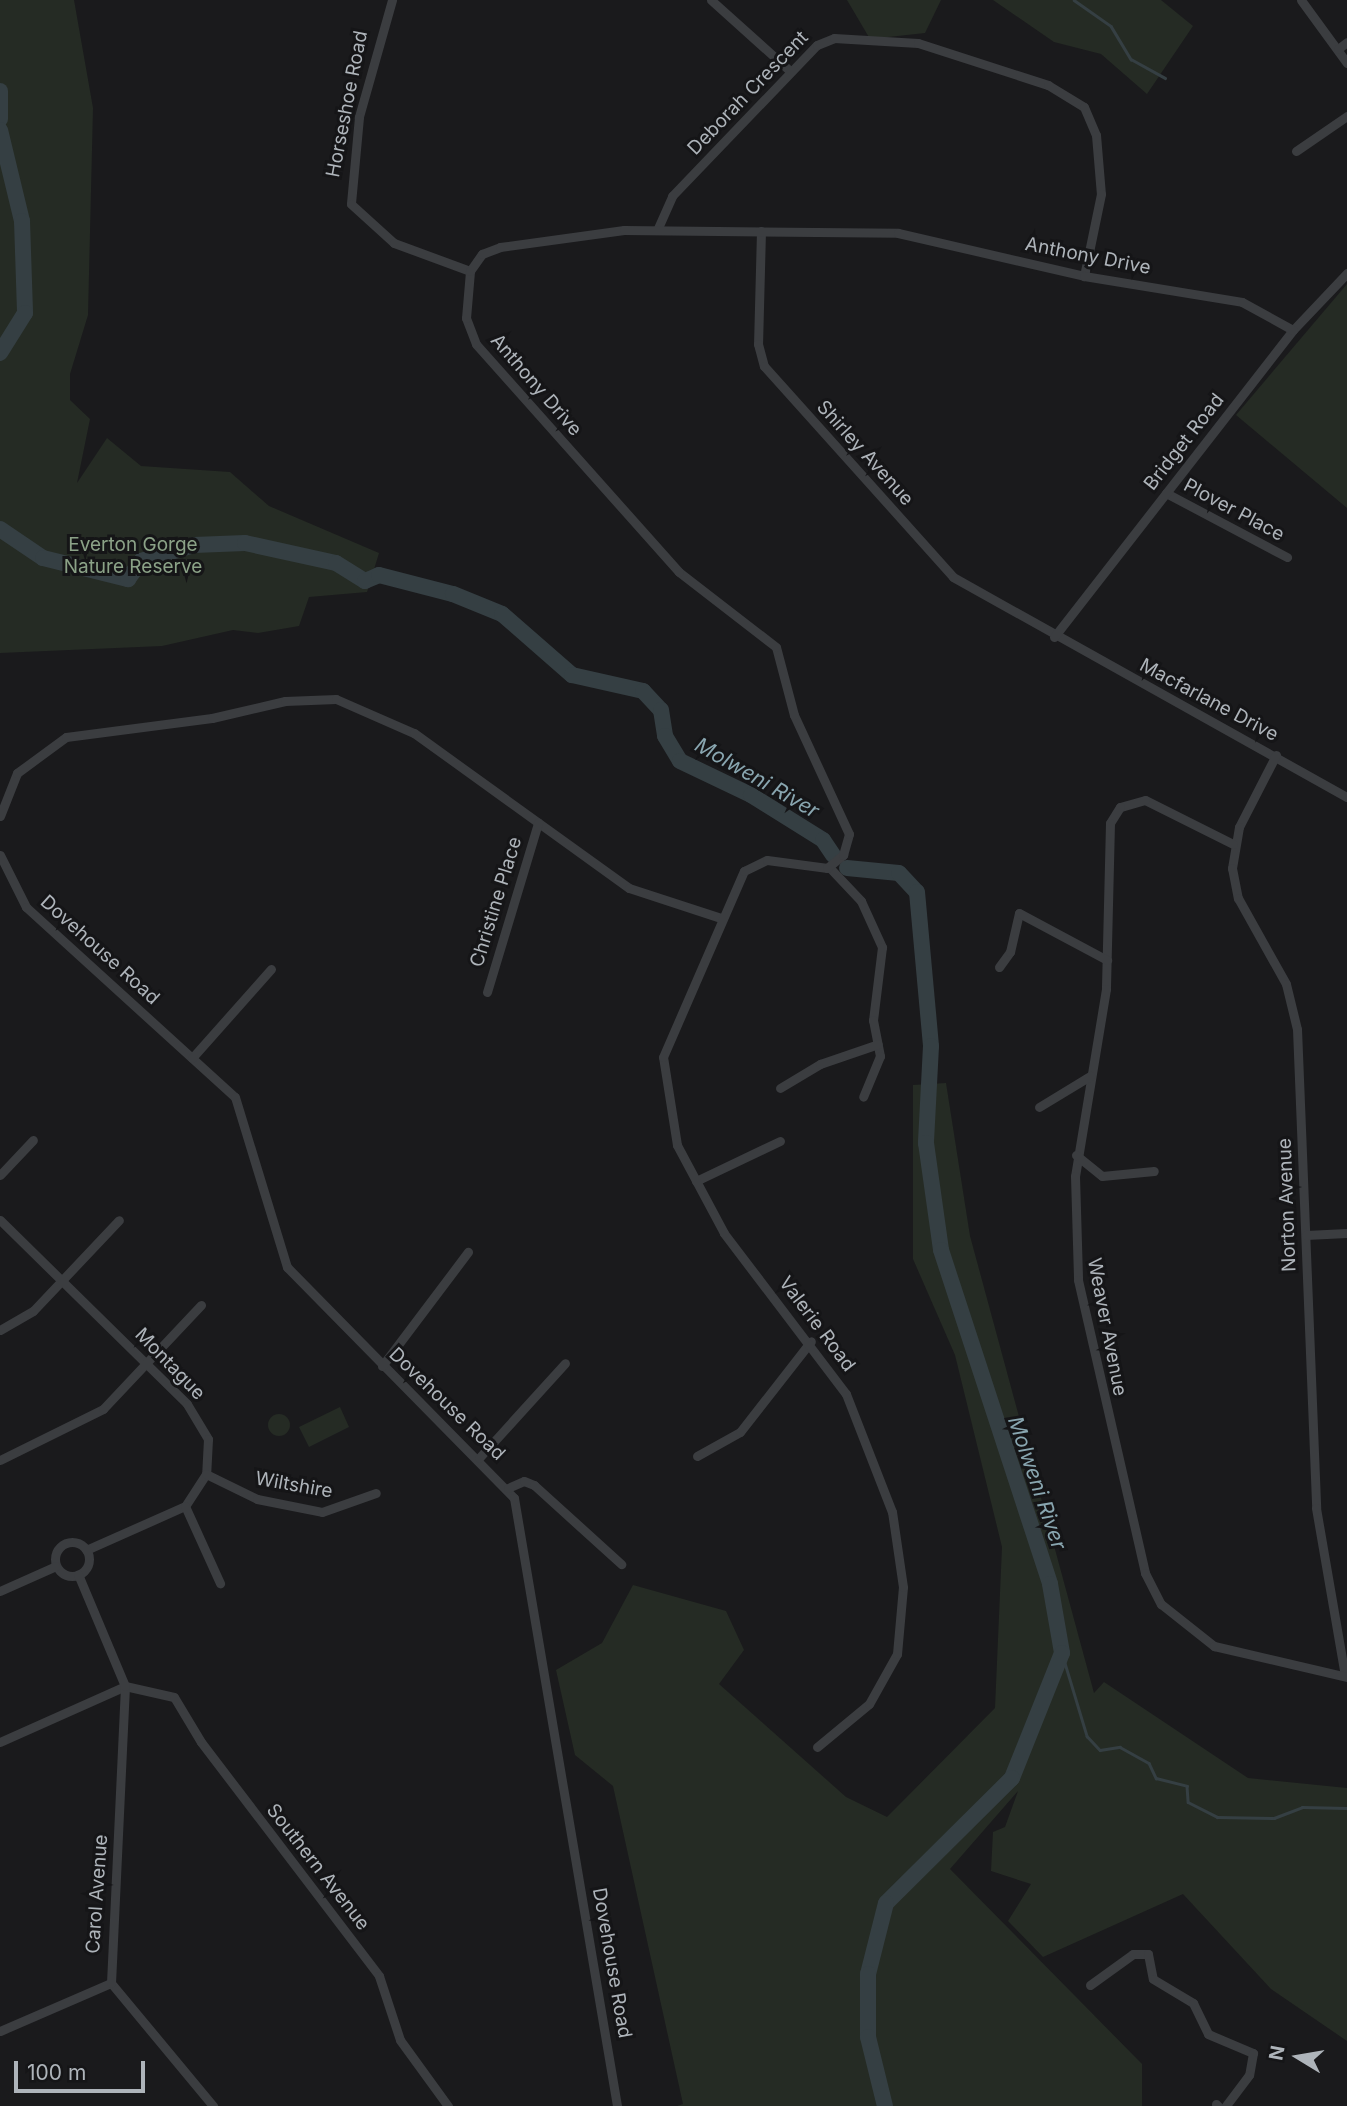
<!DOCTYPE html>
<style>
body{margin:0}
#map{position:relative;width:1347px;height:2106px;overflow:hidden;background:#1a1a1c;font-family:Inter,sans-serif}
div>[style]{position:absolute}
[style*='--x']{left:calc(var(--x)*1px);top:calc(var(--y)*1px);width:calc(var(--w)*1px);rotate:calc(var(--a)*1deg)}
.green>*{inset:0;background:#252b24}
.round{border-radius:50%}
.stream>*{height:2.5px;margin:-1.25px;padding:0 1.25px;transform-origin:1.25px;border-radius:1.25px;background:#353f43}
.river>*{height:16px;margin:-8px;padding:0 8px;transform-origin:8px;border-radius:8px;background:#353f43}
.minor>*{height:9px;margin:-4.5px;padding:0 4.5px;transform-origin:4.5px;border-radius:4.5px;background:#3b3d40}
.minor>.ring{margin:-4.5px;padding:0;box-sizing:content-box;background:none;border:9px solid #3b3d40;border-radius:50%}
span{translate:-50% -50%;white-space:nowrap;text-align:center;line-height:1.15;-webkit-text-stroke:6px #151517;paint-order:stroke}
.street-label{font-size:19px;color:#aeb4ba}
.park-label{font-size:19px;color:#8ba287}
.water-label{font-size:21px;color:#89a6b0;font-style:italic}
.north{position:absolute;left:1263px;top:2022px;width:70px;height:70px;-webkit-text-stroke:5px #151517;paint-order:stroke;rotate:281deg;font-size:19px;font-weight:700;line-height:28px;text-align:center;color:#aeb4ba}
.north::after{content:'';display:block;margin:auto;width:24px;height:32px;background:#aeb4ba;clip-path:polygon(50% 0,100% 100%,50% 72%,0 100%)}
.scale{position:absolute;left:14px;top:2061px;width:131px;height:32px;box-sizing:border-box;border:4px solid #aeb4ba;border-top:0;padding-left:9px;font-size:21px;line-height:24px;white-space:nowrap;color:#aeb4ba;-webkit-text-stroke:5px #151517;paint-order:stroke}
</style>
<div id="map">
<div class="green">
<div style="clip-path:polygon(0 0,74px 0,93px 108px,88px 315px,70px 374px,70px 400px,90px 419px,77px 483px,107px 438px,141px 466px,230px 472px,269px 506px,379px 553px,367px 592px,309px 597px,299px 626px,258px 633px,233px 630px,162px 646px,0 653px)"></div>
<div style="clip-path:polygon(847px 0,941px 0,925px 33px,870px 39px)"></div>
<div style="clip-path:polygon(993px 0,1161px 0,1193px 26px,1147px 94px,1101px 54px,1054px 42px)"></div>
<div style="clip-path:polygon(1347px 284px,1347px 508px,1236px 415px)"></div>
<div style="clip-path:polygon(946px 1083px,970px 1236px,1094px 1693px,1104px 1682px,1248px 1778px,1347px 1788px,1347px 2041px,1271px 1989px,1183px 1894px,1043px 1957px,1008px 1921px,1031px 1884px,991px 1871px,993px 1832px,1005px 1827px,1018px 1791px,950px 1869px,1142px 2064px,1142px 2106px,677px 2106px,683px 2104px,613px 1786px,575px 1755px,556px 1670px,602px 1643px,633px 1585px,726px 1611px,744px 1650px,719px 1684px,846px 1797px,887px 1817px,995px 1708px,1002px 1547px,955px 1355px,913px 1259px,913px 1085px)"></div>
<div style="clip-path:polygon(340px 1407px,349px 1427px,309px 1447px,299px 1427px)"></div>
<div class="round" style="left:268px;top:1414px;width:22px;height:22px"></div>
</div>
<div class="stream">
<div style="--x:1074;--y:0;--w:45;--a:35.1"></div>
<div style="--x:1111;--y:26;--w:39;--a:59"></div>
<div style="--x:1131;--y:59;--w:39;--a:29"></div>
<div style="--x:1062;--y:1653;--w:87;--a:73.2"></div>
<div style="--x:1087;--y:1736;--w:19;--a:47"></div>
<div style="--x:1100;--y:1750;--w:20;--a:-9"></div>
<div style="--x:1120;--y:1747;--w:33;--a:29"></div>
<div style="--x:1149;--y:1763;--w:17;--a:65"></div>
<div style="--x:1156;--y:1778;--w:32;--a:14"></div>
<div style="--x:1187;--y:1786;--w:16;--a:86"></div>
<div style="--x:1188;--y:1802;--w:33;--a:27"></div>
<div style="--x:1217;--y:1817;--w:57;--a:1"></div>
<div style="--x:1274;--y:1818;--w:30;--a:-21"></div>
<div style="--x:1302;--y:1807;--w:45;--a:1.3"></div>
</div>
<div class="river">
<div style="--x:0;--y:91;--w:28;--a:90"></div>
<div style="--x:0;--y:130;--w:94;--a:76.4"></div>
<div style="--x:22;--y:221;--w:92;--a:88.1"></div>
<div style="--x:25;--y:313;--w:47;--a:122"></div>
<div style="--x:0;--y:529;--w:52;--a:34"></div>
<div style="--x:43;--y:558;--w:88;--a:13.9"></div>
<div style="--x:128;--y:579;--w:22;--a:-54"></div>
<div style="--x:141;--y:561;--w:55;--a:-16.8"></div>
<div style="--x:194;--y:545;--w:51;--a:-2.2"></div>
<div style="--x:245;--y:543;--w:93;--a:12.4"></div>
<div style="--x:336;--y:563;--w:34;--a:32"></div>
<div style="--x:365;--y:581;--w:15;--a:-23"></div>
<div style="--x:379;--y:575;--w:76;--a:14.4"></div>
<div style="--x:453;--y:594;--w:53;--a:22.2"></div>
<div style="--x:502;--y:614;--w:93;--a:41.1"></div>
<div style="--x:572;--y:675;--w:73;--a:12.7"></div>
<div style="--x:643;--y:691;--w:26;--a:47"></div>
<div style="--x:661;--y:710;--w:26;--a:81"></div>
<div style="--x:665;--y:736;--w:29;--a:59"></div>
<div style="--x:680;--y:761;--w:79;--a:25.6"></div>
<div style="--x:751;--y:795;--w:85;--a:32"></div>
<div style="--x:823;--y:840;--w:18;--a:56"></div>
<div style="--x:847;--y:868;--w:52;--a:5.5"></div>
<div style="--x:899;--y:873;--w:26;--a:47"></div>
<div style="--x:917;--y:892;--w:155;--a:84.8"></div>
<div style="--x:931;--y:1046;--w:97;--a:93"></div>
<div style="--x:926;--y:1143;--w:108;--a:82"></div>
<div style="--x:941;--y:1250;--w:351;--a:71.9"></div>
<div style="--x:1050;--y:1584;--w:70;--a:80.1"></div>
<div style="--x:1062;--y:1653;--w:135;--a:111.8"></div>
<div style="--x:1012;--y:1778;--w:177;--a:135.2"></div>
<div style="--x:886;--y:1903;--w:73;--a:104.2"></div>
<div style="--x:868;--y:1974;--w:63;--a:90"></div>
<div style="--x:868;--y:2037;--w:71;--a:76.2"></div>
</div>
<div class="minor">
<div style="--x:392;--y:0;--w:122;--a:105.8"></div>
<div style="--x:359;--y:117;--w:87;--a:95.3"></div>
<div style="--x:351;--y:204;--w:58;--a:42.2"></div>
<div style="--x:394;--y:243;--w:81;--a:20.2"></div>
<div style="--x:711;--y:0;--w:106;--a:41.9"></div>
<div style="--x:1301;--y:0;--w:78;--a:53.9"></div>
<div style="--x:1338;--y:49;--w:11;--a:-38"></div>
<div style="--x:1296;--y:151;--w:62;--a:-34.5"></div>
<div style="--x:658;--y:228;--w:35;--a:-66"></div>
<div style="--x:672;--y:196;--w:209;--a:-46.2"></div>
<div style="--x:817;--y:45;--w:18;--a:-22"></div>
<div style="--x:834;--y:38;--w:84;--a:3.4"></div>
<div style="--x:918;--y:43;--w:137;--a:17.9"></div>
<div style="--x:1048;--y:85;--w:42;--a:31.4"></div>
<div style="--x:1084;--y:107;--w:30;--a:67"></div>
<div style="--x:1096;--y:135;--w:59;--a:85.2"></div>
<div style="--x:1101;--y:194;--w:84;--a:101.7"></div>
<div style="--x:761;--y:231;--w:113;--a:91.5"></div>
<div style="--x:758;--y:344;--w:23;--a:75"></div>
<div style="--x:764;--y:366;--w:283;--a:48.1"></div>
<div style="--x:953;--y:577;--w:451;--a:29.2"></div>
<div style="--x:1166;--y:493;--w:137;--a:27.9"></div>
<div style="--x:1054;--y:637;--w:389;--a:-52.1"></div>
<div style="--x:1293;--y:330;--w:79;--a:-46.5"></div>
<div style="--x:1276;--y:755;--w:81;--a:117.2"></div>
<div style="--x:1239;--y:827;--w:42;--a:99.7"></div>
<div style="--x:1232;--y:868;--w:31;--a:79"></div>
<div style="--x:1238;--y:898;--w:98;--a:60.8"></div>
<div style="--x:1286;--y:984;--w:46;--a:76.3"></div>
<div style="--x:1297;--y:1029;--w:479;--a:87.7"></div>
<div style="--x:1316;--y:1508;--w:170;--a:80.2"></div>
<div style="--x:0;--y:816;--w:46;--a:-68.4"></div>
<div style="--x:17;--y:773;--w:61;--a:-36.3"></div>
<div style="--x:66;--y:737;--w:147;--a:-7.4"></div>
<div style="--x:212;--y:718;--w:75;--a:-13.1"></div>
<div style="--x:285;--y:701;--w:51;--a:-2.2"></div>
<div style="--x:336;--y:699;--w:85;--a:23.6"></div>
<div style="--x:414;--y:733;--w:265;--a:35.8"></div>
<div style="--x:629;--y:888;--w:97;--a:18.1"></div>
<div style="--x:1233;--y:844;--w:98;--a:-153.4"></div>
<div style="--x:1145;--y:800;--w:26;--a:164"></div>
<div style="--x:1120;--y:807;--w:19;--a:122"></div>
<div style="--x:1110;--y:823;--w:166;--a:91.4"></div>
<div style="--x:1106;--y:989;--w:190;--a:99.4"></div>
<div style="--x:1075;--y:1176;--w:104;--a:88.3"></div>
<div style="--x:1078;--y:1280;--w:301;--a:77.1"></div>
<div style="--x:1145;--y:1573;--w:35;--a:63"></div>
<div style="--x:1161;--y:1604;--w:68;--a:38.4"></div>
<div style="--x:1214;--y:1646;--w:137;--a:13.1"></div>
<div style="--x:0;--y:855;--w:58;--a:63.4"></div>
<div style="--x:26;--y:907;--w:282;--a:42.3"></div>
<div style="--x:235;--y:1097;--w:178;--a:73"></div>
<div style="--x:287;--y:1267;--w:324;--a:45.5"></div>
<div style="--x:514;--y:1498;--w:617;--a:80.38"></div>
<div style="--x:829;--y:867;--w:47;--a:46.7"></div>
<div style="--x:861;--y:901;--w:51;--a:65.5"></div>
<div style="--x:882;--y:947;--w:74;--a:97"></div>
<div style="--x:873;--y:1020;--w:37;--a:79"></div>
<div style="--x:880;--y:1056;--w:44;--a:112.5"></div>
<div style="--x:999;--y:967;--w:19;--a:-54"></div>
<div style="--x:1010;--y:952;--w:40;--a:-77"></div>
<div style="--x:1019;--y:913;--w:100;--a:28.1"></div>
<div style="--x:487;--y:992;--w:177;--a:-73.2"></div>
<div style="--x:192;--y:1058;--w:119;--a:-48.4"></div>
<div style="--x:780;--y:1088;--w:47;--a:-31"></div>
<div style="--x:820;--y:1064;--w:61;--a:-19"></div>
<div style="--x:1039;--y:1107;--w:60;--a:-31.3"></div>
<div style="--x:1076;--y:1155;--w:33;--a:39"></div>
<div style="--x:1102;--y:1176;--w:52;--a:-5.5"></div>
<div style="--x:0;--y:1175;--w:48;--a:-46.7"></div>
<div style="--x:696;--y:1181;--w:93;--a:-25.5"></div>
<div style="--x:0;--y:1220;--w:262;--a:44.5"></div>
<div style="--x:187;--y:1404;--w:41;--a:59"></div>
<div style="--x:208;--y:1439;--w:35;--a:93"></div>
<div style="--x:206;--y:1474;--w:38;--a:123"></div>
<div style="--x:185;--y:1506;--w:108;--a:156"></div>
<div style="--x:1306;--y:1235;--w:41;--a:-2.8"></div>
<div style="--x:0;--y:1330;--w:38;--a:-30"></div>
<div style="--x:33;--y:1311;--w:125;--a:-46.6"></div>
<div style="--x:382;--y:1366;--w:143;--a:-53"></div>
<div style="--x:697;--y:1456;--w:49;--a:-29.2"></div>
<div style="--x:740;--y:1432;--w:115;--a:-52"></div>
<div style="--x:479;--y:1458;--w:128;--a:-47.8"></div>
<div style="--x:0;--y:1460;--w:115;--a:-26.3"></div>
<div style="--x:103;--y:1409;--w:143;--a:-46.7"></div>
<div style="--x:206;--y:1474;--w:57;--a:26.1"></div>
<div style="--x:257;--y:1499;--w:66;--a:11.3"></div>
<div style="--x:322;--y:1512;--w:57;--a:-19.4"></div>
<div style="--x:508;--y:1488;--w:17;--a:-24"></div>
<div style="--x:524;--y:1481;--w:11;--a:22"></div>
<div style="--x:534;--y:1485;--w:118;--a:42.2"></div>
<div style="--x:185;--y:1506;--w:85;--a:65.6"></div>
<div class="ring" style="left:55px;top:1542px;width:25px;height:25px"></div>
<div style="--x:0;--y:1591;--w:61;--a:-24.1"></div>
<div style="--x:0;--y:1742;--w:137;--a:-24.1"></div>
<div style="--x:125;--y:1686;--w:50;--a:12.7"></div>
<div style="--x:174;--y:1697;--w:52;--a:59"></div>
<div style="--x:201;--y:1742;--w:294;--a:52.7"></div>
<div style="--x:379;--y:1976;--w:67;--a:71.8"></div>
<div style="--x:400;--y:2040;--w:82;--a:54"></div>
<div style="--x:817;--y:1747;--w:67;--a:-39.6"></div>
<div style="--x:869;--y:1704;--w:57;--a:-60.8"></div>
<div style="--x:897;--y:1654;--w:67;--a:-84.9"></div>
<div style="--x:903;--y:1587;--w:76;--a:-98.3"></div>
<div style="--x:892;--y:1512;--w:127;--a:-111.3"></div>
<div style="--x:846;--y:1394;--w:202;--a:-127.2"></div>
<div style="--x:724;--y:1233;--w:100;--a:-118.1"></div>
<div style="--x:677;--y:1145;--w:89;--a:-99"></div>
<div style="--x:663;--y:1057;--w:203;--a:-66.5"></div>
<div style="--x:744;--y:871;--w:25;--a:-26"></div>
<div style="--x:767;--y:860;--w:61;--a:7.6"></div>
<div style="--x:827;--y:868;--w:21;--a:-39"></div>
<div style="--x:843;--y:855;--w:22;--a:-74"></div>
<div style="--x:849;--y:834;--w:131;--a:-114.8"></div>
<div style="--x:794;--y:715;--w:70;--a:-104.8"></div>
<div style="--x:776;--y:647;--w:123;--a:-142.3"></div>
<div style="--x:679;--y:572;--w:305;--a:-131.7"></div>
<div style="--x:476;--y:344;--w:28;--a:-111"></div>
<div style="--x:466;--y:318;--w:47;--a:-85.1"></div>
<div style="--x:470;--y:271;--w:21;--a:-55"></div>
<div style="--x:482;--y:254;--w:19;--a:-21"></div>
<div style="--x:500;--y:247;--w:125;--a:-7.8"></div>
<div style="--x:624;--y:230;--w:274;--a:0.6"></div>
<div style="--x:898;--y:233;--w:191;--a:13"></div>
<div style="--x:1084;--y:276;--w:160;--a:9.3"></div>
<div style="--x:1242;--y:302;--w:58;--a:28.8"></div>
<div style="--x:111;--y:1983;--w:160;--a:50.3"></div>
<div style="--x:1090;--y:1985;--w:53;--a:-35.8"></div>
<div style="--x:1133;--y:1954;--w:15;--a:0"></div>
<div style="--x:1148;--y:1954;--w:25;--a:79"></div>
<div style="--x:1153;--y:1979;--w:47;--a:31"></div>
<div style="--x:1193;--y:2003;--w:34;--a:64"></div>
<div style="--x:1208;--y:2034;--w:49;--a:22.9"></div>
<div style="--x:1253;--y:2053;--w:22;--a:100"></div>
<div style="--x:1249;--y:2075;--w:39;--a:127"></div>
<div style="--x:0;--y:2031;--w:121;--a:-23.4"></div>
<div style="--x:111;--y:1983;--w:297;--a:-87.3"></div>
<div style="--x:125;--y:1686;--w:121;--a:-112.8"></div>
<div style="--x:1216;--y:2104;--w:3;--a:45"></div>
</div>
<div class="street-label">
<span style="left:748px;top:93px;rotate:-46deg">Deborah Crescent</span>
<span style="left:347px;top:104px;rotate:-79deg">Horseshoe Road</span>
<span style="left:1088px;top:256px;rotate:11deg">Anthony Drive</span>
<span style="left:536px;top:385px;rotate:49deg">Anthony Drive</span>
<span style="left:1184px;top:442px;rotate:-52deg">Bridget Road</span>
<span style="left:865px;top:453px;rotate:48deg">Shirley Avenue</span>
<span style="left:1234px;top:510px;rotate:28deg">Plover Place</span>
<span style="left:1209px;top:700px;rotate:28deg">Macfarlane Drive</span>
<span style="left:496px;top:902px;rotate:-73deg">Christine Place</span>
<span style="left:100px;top:950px;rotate:42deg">Dovehouse Road</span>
<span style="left:1287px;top:1205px;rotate:-92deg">Norton Avenue</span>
<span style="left:817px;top:1324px;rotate:53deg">Valerie Road</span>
<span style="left:1107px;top:1327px;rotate:79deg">Weaver Avenue</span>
<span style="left:170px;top:1364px;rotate:46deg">Montague</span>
<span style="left:447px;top:1404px;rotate:44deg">Dovehouse Road</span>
<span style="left:294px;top:1485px;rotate:10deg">Wiltshire</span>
<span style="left:318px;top:1867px;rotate:52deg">Southern Avenue</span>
<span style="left:97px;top:1894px;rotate:-86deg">Carol Avenue</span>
<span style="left:612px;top:1963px;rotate:80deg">Dovehouse Road</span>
</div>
<div class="park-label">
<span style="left:133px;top:556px">Everton Gorge<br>Nature Reserve</span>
</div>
<div class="water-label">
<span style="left:757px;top:778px;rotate:30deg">Molweni River</span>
<span style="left:1037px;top:1483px;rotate:71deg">Molweni River</span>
</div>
<div class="north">N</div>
<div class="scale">100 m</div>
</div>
